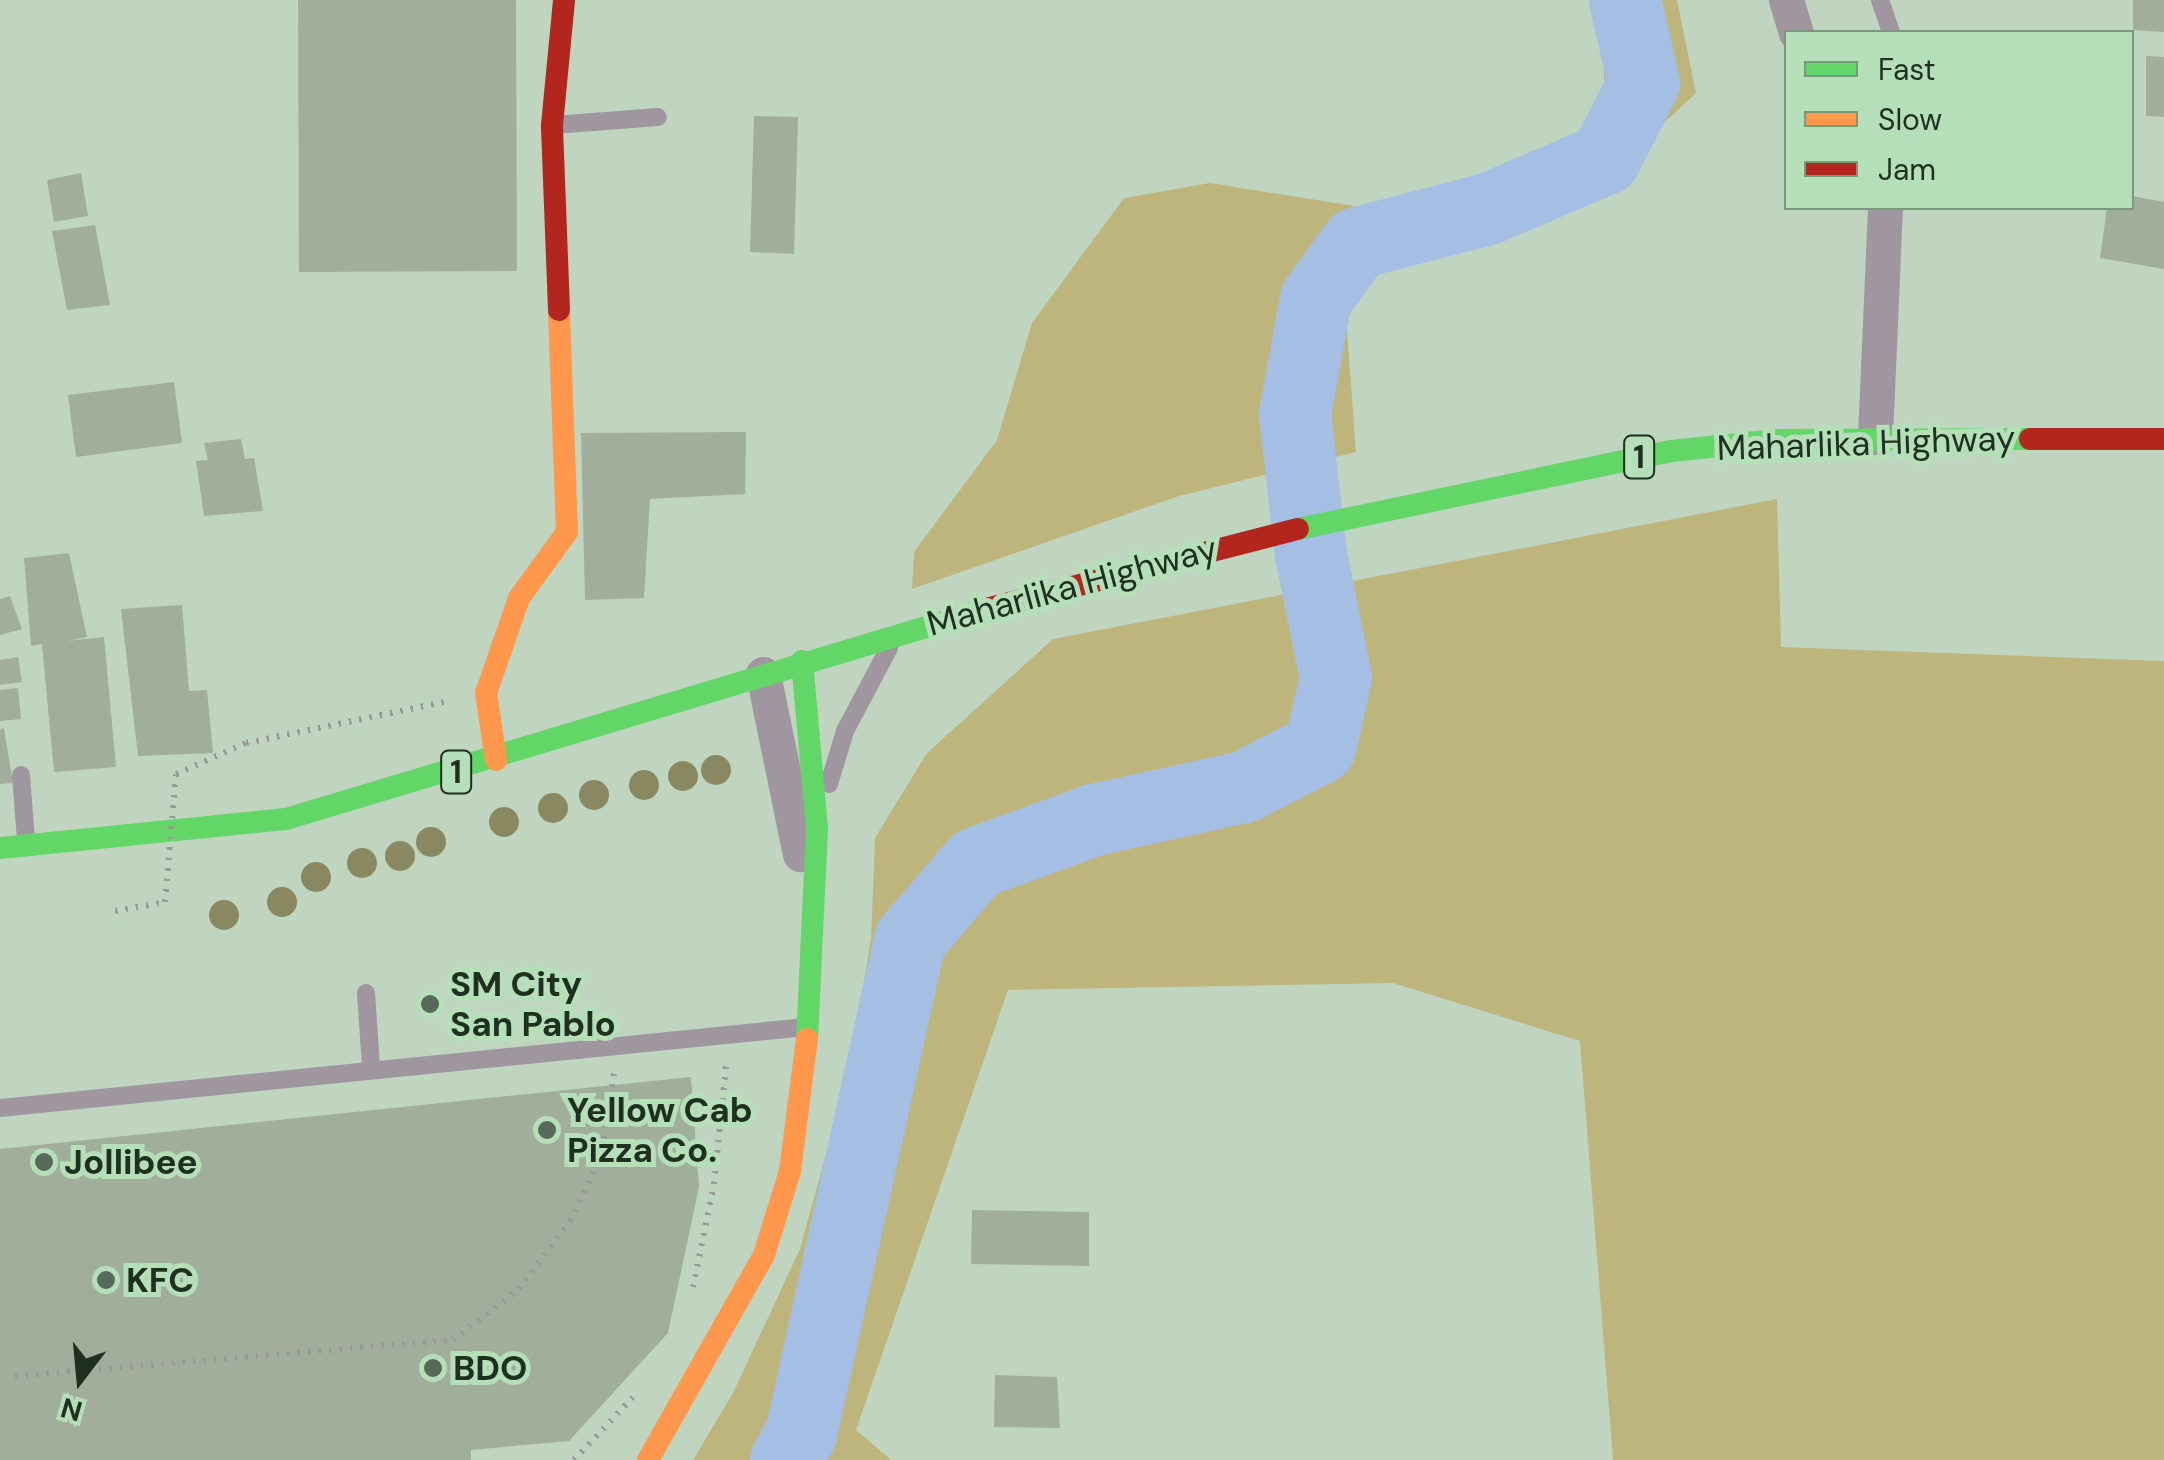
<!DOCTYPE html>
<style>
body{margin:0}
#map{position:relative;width:2164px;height:1460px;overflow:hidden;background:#bfd5c0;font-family:"DM Sans",sans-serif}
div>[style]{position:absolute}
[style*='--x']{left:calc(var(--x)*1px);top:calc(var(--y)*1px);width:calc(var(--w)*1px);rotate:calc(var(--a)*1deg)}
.green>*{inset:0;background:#beb57c}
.river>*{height:72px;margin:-36px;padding:0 36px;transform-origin:36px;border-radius:36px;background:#a5bee4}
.building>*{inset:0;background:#a1ae9c}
.path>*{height:6px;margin-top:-3px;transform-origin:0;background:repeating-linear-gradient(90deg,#999 0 2.5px,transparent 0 10.5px)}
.lane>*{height:18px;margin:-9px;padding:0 9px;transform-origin:9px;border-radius:9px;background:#9f969f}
.street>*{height:35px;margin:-17.5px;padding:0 17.5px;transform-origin:17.5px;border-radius:17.5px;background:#9f969f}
.fast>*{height:22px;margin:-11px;padding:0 11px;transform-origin:11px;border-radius:11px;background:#63d668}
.slow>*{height:22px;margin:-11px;padding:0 11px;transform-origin:11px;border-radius:11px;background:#ff974d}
.jam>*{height:22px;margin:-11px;padding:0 11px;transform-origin:11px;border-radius:11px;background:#b3261e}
.path-bridge>*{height:6px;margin-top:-3px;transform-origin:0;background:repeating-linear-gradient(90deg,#999 0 2.5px,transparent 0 10.5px)}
.trees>*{width:30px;height:30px;margin:-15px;border-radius:50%;background:#8a8861}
.dots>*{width:28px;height:28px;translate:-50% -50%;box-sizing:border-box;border:5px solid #b5dfb8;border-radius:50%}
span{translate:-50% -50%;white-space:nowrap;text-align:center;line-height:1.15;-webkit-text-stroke:10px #b5dfb8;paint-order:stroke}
.shield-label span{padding:2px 8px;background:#b5dfb8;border:2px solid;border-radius:8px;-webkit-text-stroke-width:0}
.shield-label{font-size:32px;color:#1f2f20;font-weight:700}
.street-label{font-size:35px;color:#1f2f20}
.poi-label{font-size:35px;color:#1f2f20;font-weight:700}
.left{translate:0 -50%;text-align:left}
.legend{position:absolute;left:1784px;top:30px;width:350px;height:180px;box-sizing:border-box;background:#b5dfb8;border:2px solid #79997b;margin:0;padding:12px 18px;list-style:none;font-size:30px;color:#1f2f20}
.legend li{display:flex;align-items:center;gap:20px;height:50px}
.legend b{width:50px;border:2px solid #79997b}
.north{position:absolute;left:30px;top:1330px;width:100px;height:100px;-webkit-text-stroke:8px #b5dfb8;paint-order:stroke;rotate:196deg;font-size:28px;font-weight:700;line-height:40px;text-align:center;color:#1f2f20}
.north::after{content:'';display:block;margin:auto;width:35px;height:45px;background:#1f2f20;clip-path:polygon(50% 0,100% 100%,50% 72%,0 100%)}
</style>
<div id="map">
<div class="green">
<div style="clip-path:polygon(1600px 0,1677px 0,1696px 93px,1597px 186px,1378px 255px,1346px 317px,1356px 452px,1179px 496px,912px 589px,914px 552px,997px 440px,1032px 323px,1124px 198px,1210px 183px,1385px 211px,1558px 162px,1605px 93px)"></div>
<div style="clip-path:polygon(1777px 499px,1781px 647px,2164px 661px,2164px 1460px,1613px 1460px,1580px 1041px,1393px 983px,1008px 990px,856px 1430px,891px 1460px,693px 1460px,733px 1393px,800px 1249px,849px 1070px,871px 939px,875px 838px,927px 753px,1053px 639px)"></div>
</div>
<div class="river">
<div style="--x:786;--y:1460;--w:30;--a:-60"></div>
<div style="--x:801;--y:1434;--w:506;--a:-77.56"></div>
<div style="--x:910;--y:940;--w:101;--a:-49.4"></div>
<div style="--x:976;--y:863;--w:126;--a:-20"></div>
<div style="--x:1094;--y:820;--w:154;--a:-12.4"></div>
<div style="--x:1244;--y:787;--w:85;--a:-27.2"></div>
<div style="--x:1320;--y:748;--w:72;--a:-77.1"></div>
<div style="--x:1336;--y:678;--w:126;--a:-101.5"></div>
<div style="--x:1311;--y:555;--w:142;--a:-96.5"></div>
<div style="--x:1295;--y:414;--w:117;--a:-79.7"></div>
<div style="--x:1316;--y:299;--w:69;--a:-53.8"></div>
<div style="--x:1357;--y:243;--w:135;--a:-14.5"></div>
<div style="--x:1488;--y:209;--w:127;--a:-23.1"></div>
<div style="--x:1605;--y:159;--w:85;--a:-62.8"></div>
<div style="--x:1644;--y:83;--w:85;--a:-102.9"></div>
</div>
<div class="building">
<div style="clip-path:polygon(298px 0,516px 0,517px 271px,299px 272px)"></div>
<div style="clip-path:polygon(2133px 0,2164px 0,2164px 32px,2133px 30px)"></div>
<div style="clip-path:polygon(2146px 56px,2164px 57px,2164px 117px,2146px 116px)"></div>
<div style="clip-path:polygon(754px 116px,798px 117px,794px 254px,750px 252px)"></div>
<div style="clip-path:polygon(81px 173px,88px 216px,54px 222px,47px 180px)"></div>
<div style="clip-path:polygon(2132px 196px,2164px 202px,2164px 269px,2100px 258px,2107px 208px,2132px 208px)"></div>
<div style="clip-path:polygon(95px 225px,110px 305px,67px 310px,52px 231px)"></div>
<div style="clip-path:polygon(174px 382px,182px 443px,76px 457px,68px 395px)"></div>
<div style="clip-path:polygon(746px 432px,745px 494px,650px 499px,644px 598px,585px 600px,581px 433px)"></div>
<div style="clip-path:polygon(241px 439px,245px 459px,254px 458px,263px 511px,204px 516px,196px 461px,208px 460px,204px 443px)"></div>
<div style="clip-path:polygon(69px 553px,87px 637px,67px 641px,104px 637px,116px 767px,54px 772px,42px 644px,31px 646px,24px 558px)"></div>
<div style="clip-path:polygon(10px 596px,22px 629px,0 635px,0 599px)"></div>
<div style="clip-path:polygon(182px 605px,189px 691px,207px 690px,213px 753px,138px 756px,121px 609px)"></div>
<div style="clip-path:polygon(18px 657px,22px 682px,0 685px,0 660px)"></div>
<div style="clip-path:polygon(18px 688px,21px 719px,0 721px,0 690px)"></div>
<div style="clip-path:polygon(4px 728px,13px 783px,0 784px,0 729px)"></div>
<div style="clip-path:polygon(691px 1077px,699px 1187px,668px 1333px,569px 1441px,471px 1450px,471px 1460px,0 1460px,0 1149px)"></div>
<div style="clip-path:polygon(972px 1210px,1089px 1212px,1089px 1266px,971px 1264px)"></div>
<div style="clip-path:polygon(995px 1375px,1057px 1377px,1060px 1428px,994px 1427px)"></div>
</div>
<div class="path">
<div style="--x:176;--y:774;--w:77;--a:-23.9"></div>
<div style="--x:246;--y:743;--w:202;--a:-11.7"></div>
<div style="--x:115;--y:911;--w:51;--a:-10.2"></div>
<div style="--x:693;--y:1287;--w:105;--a:-78.5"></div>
<div style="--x:714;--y:1184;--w:119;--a:-84.2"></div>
<div style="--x:15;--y:1376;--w:439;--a:-4.7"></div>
<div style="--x:453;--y:1340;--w:83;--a:-37.7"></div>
<div style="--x:519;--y:1289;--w:85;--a:-53.1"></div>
<div style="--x:570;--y:1221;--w:69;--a:-64.2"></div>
<div style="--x:600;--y:1159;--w:87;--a:-80.8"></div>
<div style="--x:574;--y:1460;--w:86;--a:-46.9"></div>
</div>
<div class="lane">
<div style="--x:1880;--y:0;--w:34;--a:71"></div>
<div style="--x:554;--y:125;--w:104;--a:-4.4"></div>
<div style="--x:21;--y:775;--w:65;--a:85.6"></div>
<div style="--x:829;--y:784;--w:55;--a:-73.2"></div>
<div style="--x:845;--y:731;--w:94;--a:-62.1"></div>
<div style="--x:366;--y:993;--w:74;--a:86.1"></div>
<div style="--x:0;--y:1108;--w:810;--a:-5.74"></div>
</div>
<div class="street">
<div style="--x:1786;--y:0;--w:34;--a:73"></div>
<div style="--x:1875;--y:437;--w:229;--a:-87.5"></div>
<div style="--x:763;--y:674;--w:184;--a:78.4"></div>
</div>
<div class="fast">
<div style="--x:1298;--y:529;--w:382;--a:-11.8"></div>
<div style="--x:1672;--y:451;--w:104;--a:-6.1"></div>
<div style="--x:1775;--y:440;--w:255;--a:-0.2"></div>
<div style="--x:802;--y:661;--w:168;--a:84.9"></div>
<div style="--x:817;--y:828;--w:211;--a:92.7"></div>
<div style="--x:0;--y:848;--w:287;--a:-5.8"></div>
<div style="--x:286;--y:819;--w:731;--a:-16.7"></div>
</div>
<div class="slow">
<div style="--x:496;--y:760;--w:68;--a:-98.5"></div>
<div style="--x:486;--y:693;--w:101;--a:-70.8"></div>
<div style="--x:519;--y:598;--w:82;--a:-54"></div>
<div style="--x:567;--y:532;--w:222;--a:-92.1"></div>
<div style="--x:648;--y:1460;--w:236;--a:-60.5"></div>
<div style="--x:764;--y:1255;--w:88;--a:-72.8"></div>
<div style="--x:790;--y:1171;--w:133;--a:-82.7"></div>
</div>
<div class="jam">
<div style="--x:559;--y:310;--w:185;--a:-92.2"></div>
<div style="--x:552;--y:125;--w:126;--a:-84.5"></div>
<div style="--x:2030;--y:439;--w:134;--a:0"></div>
<div style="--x:986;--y:609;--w:322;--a:-14.4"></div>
</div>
<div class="path-bridge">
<div style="--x:165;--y:902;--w:128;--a:-85.1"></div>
</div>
<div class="trees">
<div style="left:716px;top:770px"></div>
<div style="left:683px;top:776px"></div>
<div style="left:644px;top:785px"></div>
<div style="left:594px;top:795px"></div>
<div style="left:553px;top:808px"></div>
<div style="left:504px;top:822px"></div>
<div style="left:431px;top:842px"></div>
<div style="left:400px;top:856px"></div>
<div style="left:362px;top:863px"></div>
<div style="left:316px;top:877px"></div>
<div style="left:282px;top:902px"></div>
<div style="left:224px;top:915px"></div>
</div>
<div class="dots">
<div style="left:430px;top:1004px;background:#576958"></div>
<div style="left:547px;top:1130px;background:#576958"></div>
<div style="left:44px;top:1162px;background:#576958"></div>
<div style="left:106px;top:1280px;background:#576958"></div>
<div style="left:433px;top:1368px;background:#576958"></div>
</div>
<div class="shield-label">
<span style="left:1639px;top:457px">1</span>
<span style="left:456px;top:772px">1</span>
</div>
<div class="street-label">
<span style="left:1866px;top:443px;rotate:-2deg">Maharlika Highway</span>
<span style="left:1072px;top:586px;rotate:-15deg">Maharlika Highway</span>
</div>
<div class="poi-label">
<span class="left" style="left:450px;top:1004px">SM City<br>San Pablo</span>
<span class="left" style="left:567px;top:1130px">Yellow Cab<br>Pizza Co.</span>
<span class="left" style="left:64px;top:1162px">Jollibee</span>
<span class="left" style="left:126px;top:1280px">KFC</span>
<span class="left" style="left:453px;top:1368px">BDO</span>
</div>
<ul class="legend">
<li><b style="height:12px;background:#63d668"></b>Fast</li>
<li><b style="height:12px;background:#ff974d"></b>Slow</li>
<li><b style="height:12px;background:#b3261e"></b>Jam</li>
</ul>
<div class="north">N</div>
</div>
